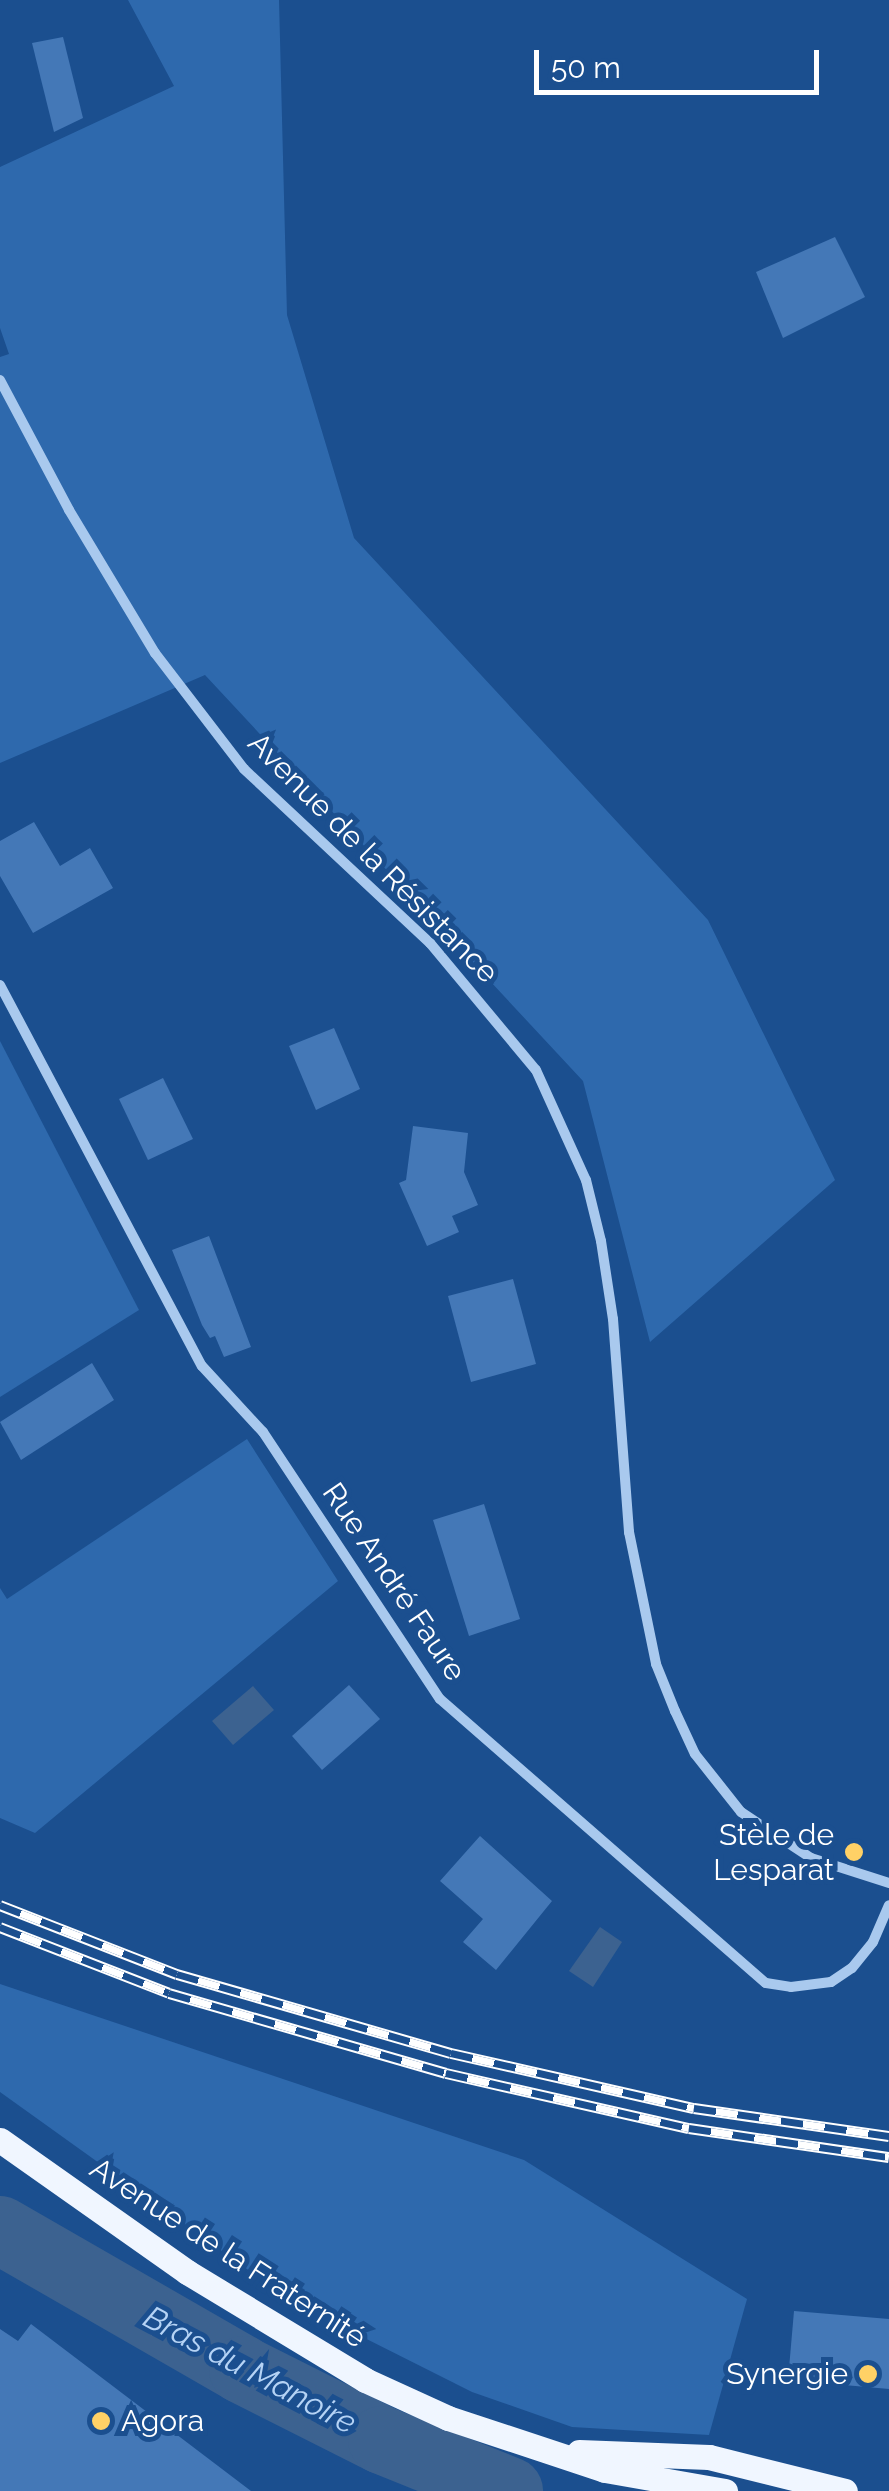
<!DOCTYPE html>
<meta charset="utf-8">
<style>
body{margin:0}
#map{position:relative;width:889px;height:2491px;overflow:hidden;background:#1b4f8f;font-family:Raleway,sans-serif}
div>[style]{position:absolute}
[style*='--x']{left:calc(var(--x)*1px);top:calc(var(--y)*1px);width:calc(var(--w)*1px);rotate:calc(var(--a)*1deg)}
.green>*{inset:0;background:#2e69ad}
.water>*{inset:0;background:#3c6290}
.river>*{height:68px;margin:-34px;padding:0 34px;transform-origin:34px;border-radius:34px;background:#3c6290}
.building>*{inset:0;background:#4478b7}
.minor>*{height:10px;margin:-5px;padding:0 5px;transform-origin:5px;border-radius:5px;background:#a9c9ee}
.primary>*{height:25px;margin:-12.5px;padding:0 12.5px;transform-origin:12.5px;border-radius:12.5px;background:#f0f6ff}
.rail>*{height:11px;margin-top:-5.5px;transform-origin:0;background:repeating-linear-gradient(90deg,#1b4f8f 0 22px,#fff 0 44px);box-sizing:border-box;border-block:2px solid #fff}
.dots>*{width:28px;height:28px;translate:-50% -50%;box-sizing:border-box;border:5px solid #1b4f8f;border-radius:50%}
span{translate:-50% -50%;white-space:nowrap;text-align:center;line-height:1.15;-webkit-text-stroke:10px #1b4f8f;paint-order:stroke}
.street-label{font-size:30px;color:#fff}
.poi-label{font-size:30px;color:#fff}
.right{translate:-100% -50%;text-align:right}
.left{translate:0 -50%;text-align:left}
.water-label{font-size:32px;color:#b5d3f5;font-style:italic}
.scale{position:absolute;left:534px;top:50px;width:285px;height:45px;box-sizing:border-box;border:5px solid #fff;border-top:0;padding-left:12px;font-size:30px;line-height:35px;white-space:nowrap;color:#fff;-webkit-text-stroke:8px #1b4f8f;paint-order:stroke}
</style>
<div id="map">
<div class="green">
<div style="clip-path:polygon(128px 0,279px 0,287px 315px,354px 538px,708px 920px,835px 1180px,650px 1342px,583px 1081px,205px 675px,0 763px,0 357px,9px 354px,0 328px,0 167px,174px 86px)"></div>
<div style="clip-path:polygon(0 1041px,139px 1310px,0 1397px)"></div>
<div style="clip-path:polygon(247px 1439px,338px 1581px,35px 1833px,0 1818px,0 1588px,7px 1599px)"></div>
<div style="clip-path:polygon(0 1984px,524px 2160px,747px 2299px,709px 2435px,572px 2427px,472px 2392px,293px 2302px,0 2092px)"></div>
</div>
<div class="water">
<div style="clip-path:polygon(253px 1686px,274px 1710px,233px 1745px,212px 1721px)"></div>
<div style="clip-path:polygon(600px 1927px,622px 1942px,593px 1987px,569px 1971px)"></div>
</div>
<div class="river">
<div style="--x:0;--y:2230;--w:280;--a:29.9"></div>
<div style="--x:243;--y:2370;--w:156;--a:26.7"></div>
<div style="--x:382;--y:2440;--w:137;--a:21.9"></div>
</div>
<div class="building">
<div style="clip-path:polygon(63px 37px,83px 118px,54px 132px,32px 43px)"></div>
<div style="clip-path:polygon(835px 237px,865px 297px,783px 338px,756px 272px)"></div>
<div style="clip-path:polygon(34px 822px,60px 866px,90px 848px,113px 888px,33px 933px,0 876px,0 841px)"></div>
<div style="clip-path:polygon(334px 1028px,360px 1089px,316px 1110px,289px 1046px)"></div>
<div style="clip-path:polygon(163px 1078px,193px 1139px,148px 1160px,119px 1099px)"></div>
<div style="clip-path:polygon(413px 1126px,468px 1133px,464px 1172px,478px 1205px,452px 1216px,459px 1232px,427px 1246px,399px 1183px,406px 1180px)"></div>
<div style="clip-path:polygon(209px 1236px,251px 1347px,224px 1357px,215px 1336px,210px 1338px,202px 1325px,172px 1250px)"></div>
<div style="clip-path:polygon(513px 1279px,536px 1364px,471px 1382px,448px 1296px)"></div>
<div style="clip-path:polygon(92px 1363px,114px 1400px,21px 1460px,0 1422px)"></div>
<div style="clip-path:polygon(484px 1504px,520px 1619px,469px 1636px,433px 1520px)"></div>
<div style="clip-path:polygon(349px 1685px,380px 1719px,322px 1770px,292px 1736px)"></div>
<div style="clip-path:polygon(480px 1836px,552px 1901px,496px 1970px,463px 1942px,483px 1919px,440px 1881px)"></div>
<div style="clip-path:polygon(794px 2311px,889px 2319px,889px 2389px,788px 2380px)"></div>
<div style="clip-path:polygon(31px 2324px,89px 2368px,251px 2491px,0 2491px,0 2329px,18px 2341px)"></div>
</div>
<div class="minor">
<div style="--x:0;--y:380;--w:147;--a:62"></div>
<div style="--x:69;--y:510;--w:167;--a:59"></div>
<div style="--x:155;--y:653;--w:146;--a:52.5"></div>
<div style="--x:244;--y:769;--w:255;--a:43.1"></div>
<div style="--x:430;--y:943;--w:165;--a:50.2"></div>
<div style="--x:536;--y:1070;--w:121;--a:65.6"></div>
<div style="--x:586;--y:1180;--w:63;--a:76.2"></div>
<div style="--x:601;--y:1241;--w:79;--a:81.3"></div>
<div style="--x:613;--y:1319;--w:214;--a:85.7"></div>
<div style="--x:629;--y:1532;--w:135;--a:78.4"></div>
<div style="--x:656;--y:1664;--w:51;--a:68"></div>
<div style="--x:675;--y:1711;--w:47;--a:65.1"></div>
<div style="--x:695;--y:1754;--w:74;--a:51.6"></div>
<div style="--x:741;--y:1812;--w:84;--a:33.3"></div>
<div style="--x:811;--y:1858;--w:82;--a:17.8"></div>
<div style="--x:0;--y:985;--w:431;--a:62.1"></div>
<div style="--x:202;--y:1366;--w:90;--a:47.3"></div>
<div style="--x:263;--y:1432;--w:320;--a:56.5"></div>
<div style="--x:440;--y:1699;--w:432;--a:41.1"></div>
<div style="--x:766;--y:1983;--w:25;--a:9"></div>
<div style="--x:791;--y:1987;--w:40;--a:-7.1"></div>
<div style="--x:831;--y:1982;--w:25;--a:-34"></div>
<div style="--x:852;--y:1968;--w:33;--a:-51"></div>
<div style="--x:873;--y:1942;--w:40;--a:-66.6"></div>
</div>
<div class="primary">
<div style="--x:0;--y:2140;--w:229;--a:35.2"></div>
<div style="--x:187;--y:2272;--w:208;--a:31.2"></div>
<div style="--x:365;--y:2380;--w:91;--a:24.6"></div>
<div style="--x:448;--y:2418;--w:165;--a:18.3"></div>
<div style="--x:605;--y:2470;--w:122;--a:9.9"></div>
<div style="--x:579;--y:2452;--w:130;--a:2.2"></div>
<div style="--x:709;--y:2457;--w:140;--a:14"></div>
</div>
<div class="rail">
<div style="--x:0;--y:1905;--w:190;--a:21.3"></div>
<div style="--x:177;--y:1974;--w:285;--a:16.1"></div>
<div style="--x:451;--y:2053;--w:249;--a:12.8"></div>
<div style="--x:694;--y:2108;--w:197;--a:8.2"></div>
<div style="--x:0;--y:1927;--w:181;--a:21.3"></div>
<div style="--x:169;--y:1993;--w:288;--a:16.1"></div>
<div style="--x:446;--y:2073;--w:249;--a:12.8"></div>
<div style="--x:689;--y:2128;--w:202;--a:8.3"></div>
</div>
<div class="dots">
<div style="left:854px;top:1852px;background:#ffd166"></div>
<div style="left:868px;top:2374px;background:#ffd166"></div>
<div style="left:101px;top:2421px;background:#ffd166"></div>
</div>
<div class="street-label">
<span style="left:373px;top:858px;rotate:45deg">Avenue de la Résistance</span>
<span style="left:394px;top:1582px;rotate:56deg">Rue André Faure</span>
<span style="left:228px;top:2253px;rotate:33deg">Avenue de la Fraternité</span>
</div>
<div class="poi-label">
<span class="right" style="left:834px;top:1852px">Stèle de<br>Lesparat</span>
<span class="right" style="left:848px;top:2374px">Synergie</span>
<span class="left" style="left:121px;top:2421px">Agora</span>
</div>
<div class="water-label">
<span style="left:250px;top:2370px;rotate:28deg">Bras du Manoire</span>
</div>
<div class="scale">50 m</div>
</div>
